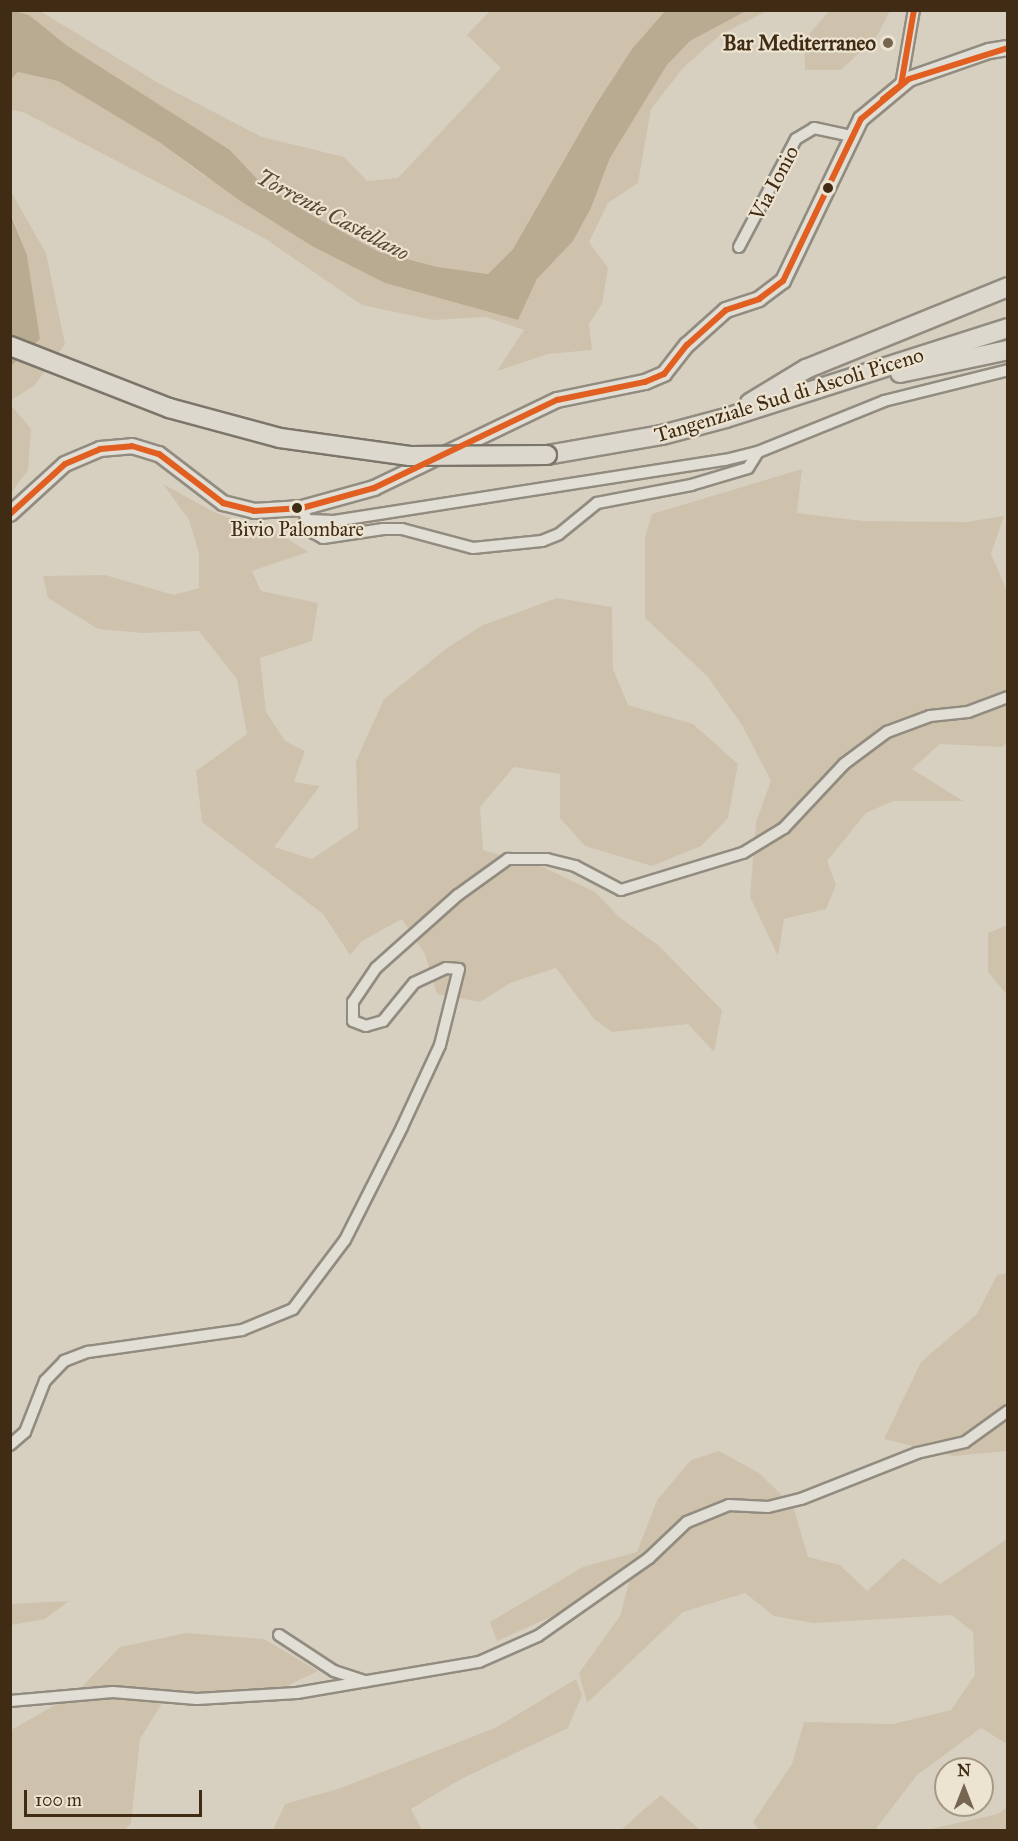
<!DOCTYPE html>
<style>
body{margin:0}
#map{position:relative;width:1018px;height:1841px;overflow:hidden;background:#d7d0c0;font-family:"IM FELL Great Primer",serif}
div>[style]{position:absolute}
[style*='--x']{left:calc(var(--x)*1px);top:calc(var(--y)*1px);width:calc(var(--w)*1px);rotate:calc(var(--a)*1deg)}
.green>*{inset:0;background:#cec2ac}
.water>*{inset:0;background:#b8ab92}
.roads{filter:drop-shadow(2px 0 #928c80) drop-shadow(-2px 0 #928c80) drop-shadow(0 2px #928c80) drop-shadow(0 -2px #928c80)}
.minor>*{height:10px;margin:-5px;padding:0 5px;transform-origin:5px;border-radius:5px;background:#e1ded5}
.tertiary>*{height:14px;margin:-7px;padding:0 7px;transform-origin:7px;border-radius:7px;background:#e1ded5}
.trunk>*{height:18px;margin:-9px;padding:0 9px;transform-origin:9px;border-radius:9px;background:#dcd8ce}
.bridges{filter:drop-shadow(2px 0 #7c756a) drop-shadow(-2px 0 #7c756a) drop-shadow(0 2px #7c756a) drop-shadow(0 -2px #7c756a)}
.trunk-bridge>*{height:18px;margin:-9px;padding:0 9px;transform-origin:9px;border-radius:9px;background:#dcd8ce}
.bus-1>*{height:6px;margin:-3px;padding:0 3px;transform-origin:3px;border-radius:3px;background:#e05f21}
.dots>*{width:16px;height:16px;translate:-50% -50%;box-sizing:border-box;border:3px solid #ece3d0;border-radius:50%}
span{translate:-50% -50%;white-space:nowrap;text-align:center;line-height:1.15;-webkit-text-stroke:4.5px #ece3d0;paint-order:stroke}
.bus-label{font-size:20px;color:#402c15}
.poi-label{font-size:21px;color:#402c15;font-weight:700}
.right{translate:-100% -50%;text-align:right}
.street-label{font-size:21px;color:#402c15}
.water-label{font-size:22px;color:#5a4830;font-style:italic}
.frame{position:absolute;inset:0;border:12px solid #402c15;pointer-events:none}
.north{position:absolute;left:934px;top:1757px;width:60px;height:60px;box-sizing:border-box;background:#ece3d0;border:2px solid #a79a85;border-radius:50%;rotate:0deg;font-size:16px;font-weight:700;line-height:24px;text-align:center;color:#402c15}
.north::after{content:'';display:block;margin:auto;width:21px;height:27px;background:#756551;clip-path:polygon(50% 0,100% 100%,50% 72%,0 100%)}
.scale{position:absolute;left:24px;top:1790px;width:178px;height:27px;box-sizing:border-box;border:3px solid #402c15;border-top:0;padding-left:8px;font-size:18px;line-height:21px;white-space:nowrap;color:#402c15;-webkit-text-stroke:4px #ece3d0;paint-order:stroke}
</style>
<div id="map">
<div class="green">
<div style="clip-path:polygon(15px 11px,40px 11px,160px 84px,262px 137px,344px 157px,367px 181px,398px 178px,501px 68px,467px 35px,490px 11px,665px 11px,632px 49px,596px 103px,513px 249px,488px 274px,438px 267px,379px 252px,308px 213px,260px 182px,230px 150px,65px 45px,29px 15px)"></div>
<div style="clip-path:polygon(746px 11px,767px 11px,720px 35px,683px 68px,651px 109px,638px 183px,608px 203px,589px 242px,608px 268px,602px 304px,589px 324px,592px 350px,548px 354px,497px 371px,524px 330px,486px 317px,433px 320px,362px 305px,264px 238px,23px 112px,11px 110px,11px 79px,18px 72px,58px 81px,159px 142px,203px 175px,385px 283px,518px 320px,537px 279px,573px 241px,591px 208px,610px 158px,667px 65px,690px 41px)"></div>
<div style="clip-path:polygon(829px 11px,890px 11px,877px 36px,841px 70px,805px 70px,804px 40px)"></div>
<div style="clip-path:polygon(10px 190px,46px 253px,65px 344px,34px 386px,11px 400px,11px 366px,40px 339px,27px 255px,11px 213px)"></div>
<div style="clip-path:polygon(11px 405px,31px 429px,28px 470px,11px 493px)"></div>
<div style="clip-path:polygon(802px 469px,797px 513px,863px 521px,966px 522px,1004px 516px,991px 554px,1007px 591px,1007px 743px,1002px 747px,940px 744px,912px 769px,963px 801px,893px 801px,866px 813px,827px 861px,836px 885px,826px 909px,784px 919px,778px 956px,750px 897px,756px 822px,771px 781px,742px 725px,707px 676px,645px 618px,645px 537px,652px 514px)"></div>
<div style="clip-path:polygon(163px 484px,216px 513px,285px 537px,308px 552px,252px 571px,261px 591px,318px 603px,312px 641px,260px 658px,266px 712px,285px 741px,305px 751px,294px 782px,320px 786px,274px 847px,312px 859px,358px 828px,356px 761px,384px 699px,447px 648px,483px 625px,557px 598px,612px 607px,613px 669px,628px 705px,693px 724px,738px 764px,728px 818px,701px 846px,652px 866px,585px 846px,560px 818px,560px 774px,514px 767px,480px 807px,483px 850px,543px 867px,595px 892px,619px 917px,658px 945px,722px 1010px,714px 1052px,688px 1024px,612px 1032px,595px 1020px,556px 968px,510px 983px,480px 1002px,437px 994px,425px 954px,402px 919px,362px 941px,350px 955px,323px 914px,202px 822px,196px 771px,247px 734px,237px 679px,199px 631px,143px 633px,98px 629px,48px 598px,43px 576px,105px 575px,174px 595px,199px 588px,199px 553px,189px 520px)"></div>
<div style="clip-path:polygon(1007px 925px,1007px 995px,988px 972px,988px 933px)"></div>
<div style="clip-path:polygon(1007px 1273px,1007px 1451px,953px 1456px,884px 1439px,921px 1362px,977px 1314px,997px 1275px)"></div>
<div style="clip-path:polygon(719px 1451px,759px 1473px,793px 1506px,808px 1557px,840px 1565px,867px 1591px,903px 1558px,940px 1584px,1007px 1539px,1007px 1744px,981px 1728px,917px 1775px,875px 1830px,759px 1830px,753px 1822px,792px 1764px,804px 1722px,893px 1724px,951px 1710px,975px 1675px,973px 1632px,952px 1615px,813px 1623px,774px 1616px,745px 1593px,683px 1612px,587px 1703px,579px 1673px,620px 1616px,629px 1582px,497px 1641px,490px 1622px,583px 1567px,637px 1552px,657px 1500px,691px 1460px)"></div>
<div style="clip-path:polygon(69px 1601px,45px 1619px,11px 1625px,11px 1604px)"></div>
<div style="clip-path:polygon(186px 1633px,264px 1639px,318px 1671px,282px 1688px,168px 1693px,140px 1739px,131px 1823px,125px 1830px,11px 1830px,11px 1730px,76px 1693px,120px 1647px)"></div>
<div style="clip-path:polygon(576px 1679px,582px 1695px,568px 1728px,461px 1779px,411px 1809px,422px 1830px,273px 1830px,285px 1804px,341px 1788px,495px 1728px)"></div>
<div style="clip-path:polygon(661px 1795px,700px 1830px,621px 1830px,640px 1813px)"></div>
<div style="clip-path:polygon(1007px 1807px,1007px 1830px,926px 1830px,998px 1814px)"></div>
</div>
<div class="water">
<div style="clip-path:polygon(11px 10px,29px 15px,66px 45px,230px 150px,260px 182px,308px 213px,379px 252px,438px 267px,488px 274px,513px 249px,596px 104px,632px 49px,665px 11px,746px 11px,690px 41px,667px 65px,610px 158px,591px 208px,573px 241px,537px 279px,518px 320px,385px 283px,312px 246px,239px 200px,159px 142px,58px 81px,18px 72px,11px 79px)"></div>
<div style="clip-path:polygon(10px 213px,27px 255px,40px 339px,11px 366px)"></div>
</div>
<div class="roads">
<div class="minor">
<div style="--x:901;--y:85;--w:76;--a:-80.2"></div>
<div style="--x:739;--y:247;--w:122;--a:-62.2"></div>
<div style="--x:796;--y:139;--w:21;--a:-31"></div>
<div style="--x:814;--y:128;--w:40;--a:12"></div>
<div style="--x:302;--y:508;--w:13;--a:67"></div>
<div style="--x:307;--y:520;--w:27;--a:2"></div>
<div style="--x:334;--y:521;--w:396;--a:-8.9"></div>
<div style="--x:725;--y:460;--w:34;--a:-14"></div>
<div style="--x:758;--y:452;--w:136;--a:-22"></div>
<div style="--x:884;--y:401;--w:128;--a:-14"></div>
<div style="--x:307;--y:520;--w:15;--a:62"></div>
<div style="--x:314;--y:533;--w:10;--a:29"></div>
<div style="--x:323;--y:538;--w:61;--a:-8.5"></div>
<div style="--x:383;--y:529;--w:19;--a:0"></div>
<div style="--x:402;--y:529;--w:73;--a:15"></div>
<div style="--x:473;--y:548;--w:69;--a:-5.8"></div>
<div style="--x:542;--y:541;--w:18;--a:-22"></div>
<div style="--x:559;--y:534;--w:49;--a:-39.2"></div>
<div style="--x:597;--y:503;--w:96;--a:-10.8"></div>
<div style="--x:691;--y:485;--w:59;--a:-16.6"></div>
<div style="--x:748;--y:468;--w:19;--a:-58"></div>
<div style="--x:10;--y:1445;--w:20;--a:-41"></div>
<div style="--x:25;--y:1432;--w:55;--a:-68.6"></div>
<div style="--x:45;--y:1381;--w:28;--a:-46"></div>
<div style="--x:64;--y:1361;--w:26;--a:-21"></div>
<div style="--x:88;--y:1352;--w:156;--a:-8.1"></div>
<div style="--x:242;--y:1330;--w:55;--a:-22.4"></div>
<div style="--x:293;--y:1309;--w:86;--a:-53"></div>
<div style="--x:345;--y:1240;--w:127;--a:-63.2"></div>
<div style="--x:402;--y:1127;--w:90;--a:-65.1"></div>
<div style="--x:440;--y:1045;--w:78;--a:-76"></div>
<div style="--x:459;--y:969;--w:13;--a:-176"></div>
<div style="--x:446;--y:968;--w:35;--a:155"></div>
<div style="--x:414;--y:983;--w:49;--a:129.2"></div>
<div style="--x:383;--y:1021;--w:18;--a:164"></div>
<div style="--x:366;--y:1026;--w:14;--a:-159"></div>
<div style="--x:353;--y:1021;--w:19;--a:-90"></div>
<div style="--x:353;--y:1002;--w:41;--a:-55.9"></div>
<div style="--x:376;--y:968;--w:110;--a:-41.7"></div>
<div style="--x:458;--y:895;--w:62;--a:-35.8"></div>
<div style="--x:508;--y:859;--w:39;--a:0"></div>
<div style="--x:547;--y:859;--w:29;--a:14"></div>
<div style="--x:575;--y:866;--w:52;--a:27.6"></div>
<div style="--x:621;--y:890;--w:127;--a:-16.9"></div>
<div style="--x:743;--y:853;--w:48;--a:-31.4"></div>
<div style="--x:784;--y:828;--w:88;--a:-46.8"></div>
<div style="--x:844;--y:764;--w:54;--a:-36.7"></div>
<div style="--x:887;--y:732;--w:46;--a:-20.4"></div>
<div style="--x:930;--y:716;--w:38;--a:-6"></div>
<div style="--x:968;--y:712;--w:43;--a:-20.6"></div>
<div style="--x:279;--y:1635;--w:66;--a:33.2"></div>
<div style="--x:334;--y:1671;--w:33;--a:18"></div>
<div style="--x:10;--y:1701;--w:103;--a:-5"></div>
<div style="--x:113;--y:1692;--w:84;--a:4.8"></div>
<div style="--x:197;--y:1699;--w:100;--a:-3.4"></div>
<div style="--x:297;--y:1693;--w:185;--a:-9.7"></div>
<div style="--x:479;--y:1662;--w:64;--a:-23.8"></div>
<div style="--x:538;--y:1636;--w:136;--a:-35.1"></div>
<div style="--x:649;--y:1558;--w:52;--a:-43.5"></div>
<div style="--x:687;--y:1522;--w:45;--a:-22"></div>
<div style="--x:729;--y:1505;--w:39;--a:3"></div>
<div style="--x:768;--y:1507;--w:34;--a:-14"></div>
<div style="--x:801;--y:1499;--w:125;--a:-21.6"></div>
<div style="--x:917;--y:1453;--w:49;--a:-12.9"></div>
<div style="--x:965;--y:1442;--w:53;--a:-35.8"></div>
</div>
<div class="tertiary">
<div style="--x:10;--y:514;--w:74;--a:-42.3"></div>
<div style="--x:65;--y:464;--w:38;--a:-23"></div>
<div style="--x:100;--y:449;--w:32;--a:-5"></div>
<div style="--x:132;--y:446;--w:28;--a:17"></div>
<div style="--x:159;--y:454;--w:81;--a:37.4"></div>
<div style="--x:223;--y:503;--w:32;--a:14"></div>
<div style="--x:254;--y:511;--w:48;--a:-3.6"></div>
<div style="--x:302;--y:508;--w:75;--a:-15.5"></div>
<div style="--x:374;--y:488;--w:203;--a:-25.7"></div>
<div style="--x:557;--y:400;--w:90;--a:-11.6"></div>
<div style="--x:645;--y:382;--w:21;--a:-23"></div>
<div style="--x:664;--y:374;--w:37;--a:-52"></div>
<div style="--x:687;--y:345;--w:52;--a:-41.9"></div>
<div style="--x:726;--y:310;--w:35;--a:-18"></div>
<div style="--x:759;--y:299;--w:30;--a:-37"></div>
<div style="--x:783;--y:281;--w:180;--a:-64.3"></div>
<div style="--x:861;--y:119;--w:62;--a:-39.8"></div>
<div style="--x:909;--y:79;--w:85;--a:-19.3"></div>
<div style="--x:989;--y:51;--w:19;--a:-9"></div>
</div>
<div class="trunk">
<div style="--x:900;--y:373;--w:110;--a:-12"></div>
<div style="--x:750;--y:403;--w:66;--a:-31.3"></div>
<div style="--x:806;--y:369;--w:218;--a:-22.1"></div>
<div style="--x:547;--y:455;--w:117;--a:-9.9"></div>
<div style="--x:662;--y:435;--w:66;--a:-14.9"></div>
<div style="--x:726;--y:418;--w:296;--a:-17.7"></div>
</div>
</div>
<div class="bridges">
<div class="trunk-bridge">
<div style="--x:10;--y:346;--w:171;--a:21.3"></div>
<div style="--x:169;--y:408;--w:115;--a:15.1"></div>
<div style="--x:280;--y:438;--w:131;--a:7.9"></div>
<div style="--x:410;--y:456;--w:137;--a:-0.4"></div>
</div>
</div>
<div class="bus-1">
<div style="--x:883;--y:99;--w:23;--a:-38"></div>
<div style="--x:901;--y:85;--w:76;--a:-80.2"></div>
<div style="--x:10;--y:514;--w:74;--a:-42.3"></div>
<div style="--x:65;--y:464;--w:38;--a:-23"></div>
<div style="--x:100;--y:449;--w:32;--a:-5"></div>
<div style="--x:132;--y:446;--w:28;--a:17"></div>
<div style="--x:159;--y:454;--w:81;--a:37.4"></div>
<div style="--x:223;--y:503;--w:32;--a:14"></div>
<div style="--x:254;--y:511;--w:48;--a:-3.6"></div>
<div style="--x:302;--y:508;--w:75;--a:-15.5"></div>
<div style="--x:374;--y:488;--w:203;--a:-25.7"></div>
<div style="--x:557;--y:400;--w:90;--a:-11.6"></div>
<div style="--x:645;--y:382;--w:21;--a:-23"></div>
<div style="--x:664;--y:374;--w:37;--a:-52"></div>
<div style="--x:687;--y:345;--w:52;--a:-41.9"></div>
<div style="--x:726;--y:310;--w:35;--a:-18"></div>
<div style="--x:759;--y:299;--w:30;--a:-37"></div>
<div style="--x:783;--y:281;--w:180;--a:-64.3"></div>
<div style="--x:861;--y:119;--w:62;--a:-39.8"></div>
<div style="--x:909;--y:79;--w:104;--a:-17.4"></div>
</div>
<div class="dots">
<div style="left:888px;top:43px;background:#756551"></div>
<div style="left:828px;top:188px;background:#402c15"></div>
<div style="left:297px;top:508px;background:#402c15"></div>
</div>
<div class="bus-label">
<span style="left:297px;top:529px">Bivio Palombare</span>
</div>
<div class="poi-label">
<span class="right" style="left:876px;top:43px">Bar Mediterraneo</span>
</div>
<div class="street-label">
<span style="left:774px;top:183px;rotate:-62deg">Via Ionio</span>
<span style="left:789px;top:395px;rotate:-17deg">Tangenziale Sud di Ascoli Piceno</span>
</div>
<div class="water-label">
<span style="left:333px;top:215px;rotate:28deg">Torrente Castellano</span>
</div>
<div class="frame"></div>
<div class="north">N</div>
<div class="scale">100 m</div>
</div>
